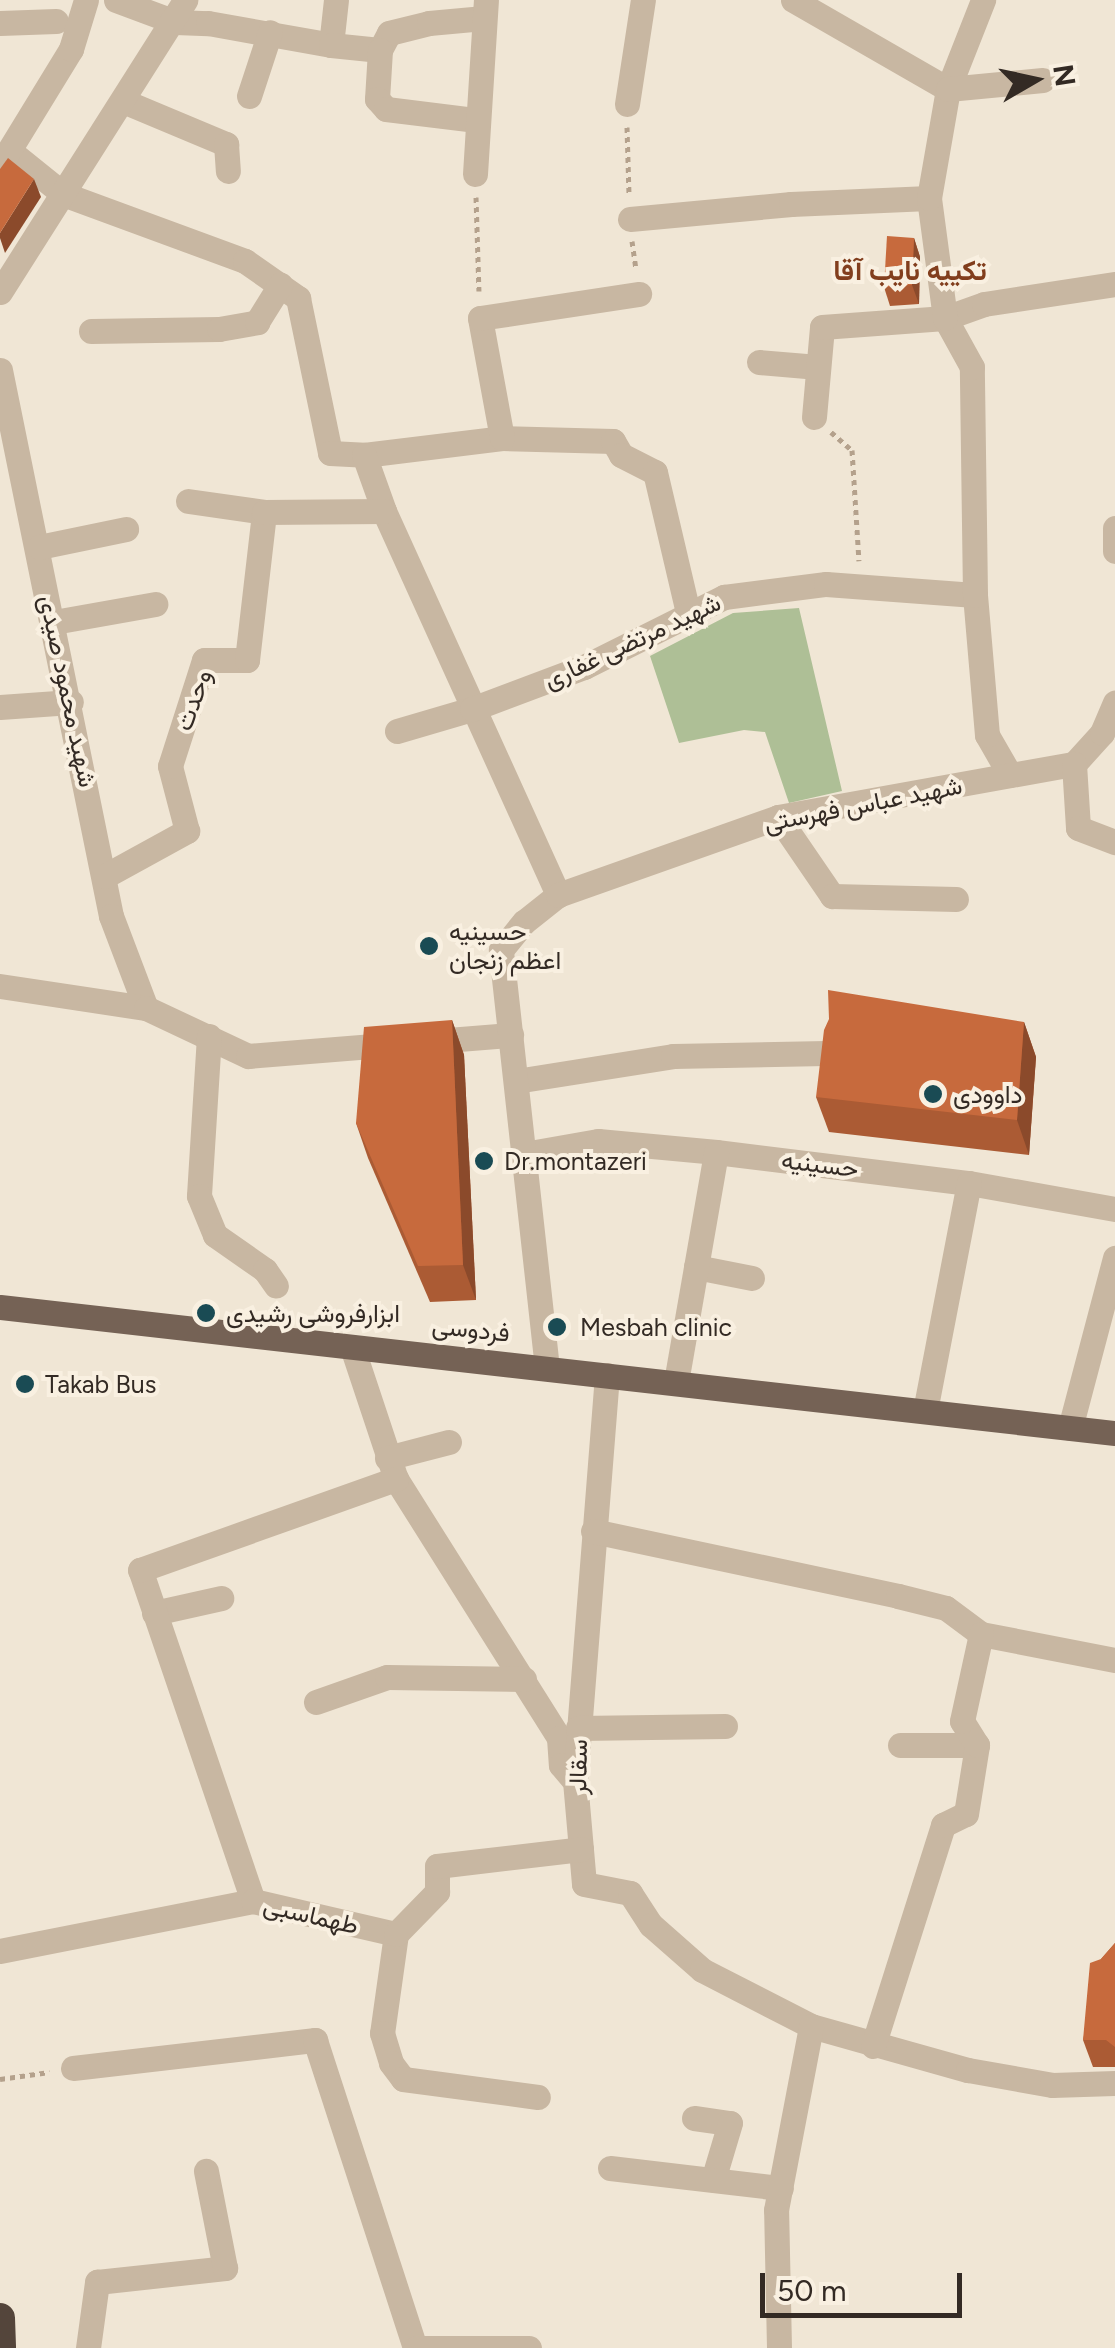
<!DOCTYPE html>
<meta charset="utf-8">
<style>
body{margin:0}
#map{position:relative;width:1115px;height:2348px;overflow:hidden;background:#f0e6d5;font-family:Figtree,Vazirmatn,sans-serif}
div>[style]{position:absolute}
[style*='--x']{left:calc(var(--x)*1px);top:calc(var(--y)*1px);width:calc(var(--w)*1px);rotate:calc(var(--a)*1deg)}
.green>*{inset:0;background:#aebf96}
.path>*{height:5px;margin-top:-2.5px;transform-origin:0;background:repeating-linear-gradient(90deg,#b4a18c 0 5px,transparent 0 10px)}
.minor>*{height:25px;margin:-12.5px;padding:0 12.5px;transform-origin:12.5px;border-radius:12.5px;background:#c8b7a2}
.major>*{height:25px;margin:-12.5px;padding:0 12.5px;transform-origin:12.5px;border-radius:12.5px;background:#756255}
.highway>*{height:30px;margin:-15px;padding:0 15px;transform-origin:15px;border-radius:15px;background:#54453b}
.wall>*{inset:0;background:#ab5b34}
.shaded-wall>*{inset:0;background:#8b4a2b}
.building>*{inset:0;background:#c76a3d}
.dots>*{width:28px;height:28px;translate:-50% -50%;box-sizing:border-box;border:5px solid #f9f0e1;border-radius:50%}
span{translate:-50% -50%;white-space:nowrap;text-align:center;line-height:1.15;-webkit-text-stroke:8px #f9f0e1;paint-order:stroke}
.street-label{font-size:25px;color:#332a24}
.poi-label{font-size:25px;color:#332a24}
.left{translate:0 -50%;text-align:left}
.neighbourhood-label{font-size:28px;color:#823e1d;font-weight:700}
.north{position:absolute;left:985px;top:30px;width:100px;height:100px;-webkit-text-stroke:8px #f9f0e1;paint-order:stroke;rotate:81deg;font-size:28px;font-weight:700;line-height:40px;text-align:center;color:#332a24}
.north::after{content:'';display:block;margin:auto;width:35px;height:45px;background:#332a24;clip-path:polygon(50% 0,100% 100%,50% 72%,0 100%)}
.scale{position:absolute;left:760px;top:2273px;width:202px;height:45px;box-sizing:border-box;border:5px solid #332a24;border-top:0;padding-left:12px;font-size:30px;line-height:35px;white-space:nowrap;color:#332a24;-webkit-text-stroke:8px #f9f0e1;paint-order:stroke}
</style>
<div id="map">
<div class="green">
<div style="clip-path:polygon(799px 608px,842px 791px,789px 803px,765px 732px,744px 730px,679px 743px,650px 656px,733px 613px)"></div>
</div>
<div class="path">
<div style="--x:627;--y:127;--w:69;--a:88.3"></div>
<div style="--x:476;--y:197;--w:94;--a:88.2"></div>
<div style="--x:632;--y:241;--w:29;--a:82"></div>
<div style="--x:831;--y:432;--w:28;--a:41"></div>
<div style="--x:852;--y:450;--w:111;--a:86.4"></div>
<div style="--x:0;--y:2079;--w:50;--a:-8"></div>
</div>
<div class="minor">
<div style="--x:116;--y:0;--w:63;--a:20.4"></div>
<div style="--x:175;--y:22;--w:33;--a:2"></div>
<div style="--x:208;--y:23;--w:125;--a:10.1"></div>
<div style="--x:331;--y:45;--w:45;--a:-83.7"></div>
<div style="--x:793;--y:0;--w:179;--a:29.9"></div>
<div style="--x:948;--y:89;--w:96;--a:-68.5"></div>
<div style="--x:0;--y:23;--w:56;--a:-2"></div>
<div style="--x:331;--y:45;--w:49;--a:5.8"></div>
<div style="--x:380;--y:50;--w:19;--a:-62"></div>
<div style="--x:389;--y:33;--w:41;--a:-14"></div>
<div style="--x:429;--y:23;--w:55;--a:-5.2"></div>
<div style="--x:380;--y:50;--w:49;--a:93.5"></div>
<div style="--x:377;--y:99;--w:13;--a:48"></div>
<div style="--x:386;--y:109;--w:91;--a:7"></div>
<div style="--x:249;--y:96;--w:67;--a:-71.8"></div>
<div style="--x:123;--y:101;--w:112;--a:22.7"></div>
<div style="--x:226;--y:144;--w:27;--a:86"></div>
<div style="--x:627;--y:104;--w:105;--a:-81.3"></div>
<div style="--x:11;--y:152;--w:67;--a:38.9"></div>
<div style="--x:63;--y:194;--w:194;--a:20.2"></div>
<div style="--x:245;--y:261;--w:65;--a:34.9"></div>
<div style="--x:298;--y:298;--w:158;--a:78.3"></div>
<div style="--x:330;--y:453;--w:34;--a:3"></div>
<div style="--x:364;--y:455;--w:139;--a:-7"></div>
<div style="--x:502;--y:438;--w:111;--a:1.5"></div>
<div style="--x:613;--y:441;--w:16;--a:60"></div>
<div style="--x:621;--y:455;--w:38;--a:27"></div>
<div style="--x:655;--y:472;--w:145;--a:76.8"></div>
<div style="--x:0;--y:165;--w:136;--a:-58.5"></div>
<div style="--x:71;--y:49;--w:51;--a:-73"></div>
<div style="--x:475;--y:174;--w:174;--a:-86.4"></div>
<div style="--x:630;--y:219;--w:162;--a:-5.3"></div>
<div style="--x:791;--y:204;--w:138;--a:-2.5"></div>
<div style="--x:0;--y:292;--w:346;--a:-57.6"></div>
<div style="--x:91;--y:331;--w:128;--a:-0.9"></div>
<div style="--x:219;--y:329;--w:39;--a:-10"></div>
<div style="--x:257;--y:322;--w:44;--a:-58.1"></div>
<div style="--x:759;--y:362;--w:59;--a:4.8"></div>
<div style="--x:0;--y:370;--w:557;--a:78.51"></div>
<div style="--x:111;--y:916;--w:98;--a:69.2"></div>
<div style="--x:814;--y:417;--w:90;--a:-84.9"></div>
<div style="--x:822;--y:327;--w:123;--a:-4.2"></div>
<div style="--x:945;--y:318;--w:41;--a:-19.7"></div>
<div style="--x:984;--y:304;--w:133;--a:-8.7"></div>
<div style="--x:502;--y:438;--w:122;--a:-100.4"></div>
<div style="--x:480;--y:318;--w:161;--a:-8.6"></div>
<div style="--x:364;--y:455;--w:59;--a:70.3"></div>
<div style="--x:384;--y:511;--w:422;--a:65.6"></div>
<div style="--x:188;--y:501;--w:77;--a:8.2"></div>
<div style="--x:1115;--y:528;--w:23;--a:90"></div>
<div style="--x:39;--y:547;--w:89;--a:-11.7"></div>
<div style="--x:54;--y:622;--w:103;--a:-10.1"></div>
<div style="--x:0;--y:707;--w:71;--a:-4"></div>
<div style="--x:397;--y:731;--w:78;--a:-16.3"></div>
<div style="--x:472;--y:709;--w:120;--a:-20.6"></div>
<div style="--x:584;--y:667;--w:157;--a:-26.6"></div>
<div style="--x:724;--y:597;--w:103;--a:-7.3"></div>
<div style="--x:826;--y:584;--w:149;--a:4.2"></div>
<div style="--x:1074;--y:764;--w:42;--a:-47.9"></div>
<div style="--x:1102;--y:733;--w:33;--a:-67"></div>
<div style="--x:1010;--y:775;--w:46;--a:-119.9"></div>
<div style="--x:987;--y:735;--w:141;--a:-94.9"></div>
<div style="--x:975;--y:595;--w:228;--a:-90.8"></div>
<div style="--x:972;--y:367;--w:56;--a:-118.9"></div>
<div style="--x:945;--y:318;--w:121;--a:-97.6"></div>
<div style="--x:929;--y:198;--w:111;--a:-80.1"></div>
<div style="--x:948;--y:89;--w:95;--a:-5.4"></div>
<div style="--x:778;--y:817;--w:96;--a:55.6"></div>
<div style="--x:832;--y:896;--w:124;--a:1.4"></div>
<div style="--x:105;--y:876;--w:94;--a:-28.8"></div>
<div style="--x:187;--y:831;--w:67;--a:-104.7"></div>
<div style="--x:170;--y:766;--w:111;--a:-72.2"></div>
<div style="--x:204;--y:660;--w:43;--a:0"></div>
<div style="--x:247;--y:660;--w:149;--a:-83.4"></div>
<div style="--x:264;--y:512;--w:120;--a:-0.5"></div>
<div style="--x:0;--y:986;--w:148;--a:8.6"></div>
<div style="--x:146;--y:1008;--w:113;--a:25.2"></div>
<div style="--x:248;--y:1056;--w:264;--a:-4.6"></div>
<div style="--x:209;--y:1036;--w:160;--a:93.6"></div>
<div style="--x:199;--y:1196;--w:42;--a:67.7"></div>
<div style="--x:215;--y:1235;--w:61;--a:35"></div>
<div style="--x:265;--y:1270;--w:19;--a:55"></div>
<div style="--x:516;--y:1081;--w:159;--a:-9"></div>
<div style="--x:673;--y:1056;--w:153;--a:-1.1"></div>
<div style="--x:524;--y:1154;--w:75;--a:-10"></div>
<div style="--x:598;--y:1141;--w:119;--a:5.3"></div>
<div style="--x:716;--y:1152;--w:255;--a:7"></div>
<div style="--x:969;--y:1183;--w:148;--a:10.1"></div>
<div style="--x:696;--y:1267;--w:57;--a:11.1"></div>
<div style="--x:352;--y:1347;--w:139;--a:71.6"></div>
<div style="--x:396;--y:1479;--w:306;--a:57.8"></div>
<div style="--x:559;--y:1738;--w:27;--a:86"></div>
<div style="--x:561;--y:1765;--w:17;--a:50"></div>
<div style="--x:547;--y:1368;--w:421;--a:-96.3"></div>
<div style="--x:501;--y:950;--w:36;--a:-51"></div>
<div style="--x:524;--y:922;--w:43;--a:-38.5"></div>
<div style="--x:558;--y:895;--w:233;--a:-19.5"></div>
<div style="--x:778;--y:817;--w:301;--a:-10.2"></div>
<div style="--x:1074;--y:764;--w:64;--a:86.4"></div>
<div style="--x:1078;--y:828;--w:40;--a:21"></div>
<div style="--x:607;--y:1375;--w:407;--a:94.5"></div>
<div style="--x:575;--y:1781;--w:103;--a:85"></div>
<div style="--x:584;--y:1884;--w:47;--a:11.1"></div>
<div style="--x:630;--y:1893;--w:38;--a:57"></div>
<div style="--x:651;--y:1925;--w:68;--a:41.4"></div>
<div style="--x:702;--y:1970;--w:123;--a:27.2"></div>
<div style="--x:811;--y:2026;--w:163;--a:15.7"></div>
<div style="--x:968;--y:2070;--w:85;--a:10.1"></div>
<div style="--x:1052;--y:2085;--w:63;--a:-1.8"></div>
<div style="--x:676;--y:1382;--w:233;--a:-80.1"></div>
<div style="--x:925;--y:1411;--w:232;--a:-79.1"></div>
<div style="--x:1070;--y:1428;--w:176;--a:-75.2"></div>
<div style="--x:387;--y:1458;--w:64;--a:-14.5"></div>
<div style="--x:593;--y:1531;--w:312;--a:12"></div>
<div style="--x:898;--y:1596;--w:49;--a:14"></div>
<div style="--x:946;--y:1608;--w:44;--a:36.6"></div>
<div style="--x:981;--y:1634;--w:136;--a:11"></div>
<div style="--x:154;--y:1613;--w:69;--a:-12.6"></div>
<div style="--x:316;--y:1702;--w:75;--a:-19.4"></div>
<div style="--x:387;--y:1677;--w:137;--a:0.8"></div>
<div style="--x:578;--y:1728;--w:147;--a:-0.8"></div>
<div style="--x:900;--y:1745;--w:77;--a:0"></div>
<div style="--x:253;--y:1901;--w:350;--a:-108.8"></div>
<div style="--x:140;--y:1570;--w:272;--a:-19.6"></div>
<div style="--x:396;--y:1934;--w:100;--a:98"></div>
<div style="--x:382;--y:2033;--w:31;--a:73"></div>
<div style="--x:391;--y:2063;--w:20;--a:53"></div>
<div style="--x:403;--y:2079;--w:136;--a:7.6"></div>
<div style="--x:0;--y:1951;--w:258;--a:-11.2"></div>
<div style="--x:253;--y:1901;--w:147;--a:13"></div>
<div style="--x:396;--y:1934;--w:59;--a:-45.7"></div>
<div style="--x:437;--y:1892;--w:26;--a:-90"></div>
<div style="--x:437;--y:1866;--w:145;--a:-6.7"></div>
<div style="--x:873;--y:2046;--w:232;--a:-72.4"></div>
<div style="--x:943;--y:1825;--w:25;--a:-26"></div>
<div style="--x:966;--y:1814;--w:70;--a:-80.9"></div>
<div style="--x:977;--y:1745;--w:28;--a:-122"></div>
<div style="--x:962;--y:1721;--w:89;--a:-77.7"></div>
<div style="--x:73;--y:2068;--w:244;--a:-6.6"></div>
<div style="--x:315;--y:2040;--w:324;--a:72"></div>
<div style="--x:694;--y:2118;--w:36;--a:8"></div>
<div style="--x:730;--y:2123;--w:59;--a:106.6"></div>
<div style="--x:610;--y:2168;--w:172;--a:6.7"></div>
<div style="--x:88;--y:2348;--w:67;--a:-82.2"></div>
<div style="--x:97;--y:2282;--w:129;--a:-6.2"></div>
<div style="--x:225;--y:2268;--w:99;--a:-101.1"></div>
<div style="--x:416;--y:2348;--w:113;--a:0"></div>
<div style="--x:779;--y:2348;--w:138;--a:-91.2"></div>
<div style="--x:776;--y:2210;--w:187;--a:-79.2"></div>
</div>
<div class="major">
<div style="--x:0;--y:1307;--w:1122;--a:6.45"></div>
</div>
<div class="highway">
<div style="--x:0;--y:2318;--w:30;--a:88"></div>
</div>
<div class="wall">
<div style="clip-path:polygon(914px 238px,920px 257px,919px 304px,890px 306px,884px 287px)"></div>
<div style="clip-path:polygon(452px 1020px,464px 1055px,476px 1300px,430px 1302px,368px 1158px,356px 1123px)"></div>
<div style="clip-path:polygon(1024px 1022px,1036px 1057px,1029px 1155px,829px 1132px,816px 1097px)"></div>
<div style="clip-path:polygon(1115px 1943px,1115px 2067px,1093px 2067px,1083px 2040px,1101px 1959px)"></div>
</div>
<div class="shaded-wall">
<div style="clip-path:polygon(34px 179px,41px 197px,5px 253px,0 238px,0 233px)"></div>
<div style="clip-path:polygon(914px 238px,920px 257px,919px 304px,912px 285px)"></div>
<div style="clip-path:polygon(452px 1020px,464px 1055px,476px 1300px,463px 1265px)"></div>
<div style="clip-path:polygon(1024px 1022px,1036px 1057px,1029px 1155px,1017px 1120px)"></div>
</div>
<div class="building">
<div style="clip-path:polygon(8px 158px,34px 179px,0 233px,0 169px)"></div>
<div style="clip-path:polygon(887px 236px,914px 238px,912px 285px,884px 287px)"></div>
<div style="clip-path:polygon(828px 990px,1024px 1022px,1017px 1120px,816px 1097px,824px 1030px,829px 1019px)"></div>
<div style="clip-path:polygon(452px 1020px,463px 1265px,418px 1266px,356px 1123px,364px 1027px)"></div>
<div style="clip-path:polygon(1115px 1943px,1115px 2047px,1106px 2040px,1083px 2040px,1090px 1963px,1101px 1959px)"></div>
</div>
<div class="dots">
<div style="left:429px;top:946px;background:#1a4b54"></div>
<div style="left:933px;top:1094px;background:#1a4b54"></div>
<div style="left:484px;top:1161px;background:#1a4b54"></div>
<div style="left:206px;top:1313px;background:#1a4b54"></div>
<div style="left:557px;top:1327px;background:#1a4b54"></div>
<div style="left:25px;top:1384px;background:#1a4b54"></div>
</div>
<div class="street-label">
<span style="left:632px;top:641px;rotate:-25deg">شهید مرتضی غفاری</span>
<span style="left:68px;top:691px;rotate:78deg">شهید محمود صیدی</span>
<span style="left:193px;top:700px;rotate:-70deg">وحدت</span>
<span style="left:863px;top:804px;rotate:-11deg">شهید عباس فهرستی</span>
<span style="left:820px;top:1164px;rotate:7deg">حسینیه</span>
<span style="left:471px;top:1329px;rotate:6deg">فردوسی</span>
<span style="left:578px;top:1767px;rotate:-89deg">سقالر</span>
<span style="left:311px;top:1915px;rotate:13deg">طهماسبی</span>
</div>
<div class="poi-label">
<span class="left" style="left:449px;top:946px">حسینیه<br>اعظم زنجان</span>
<span class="left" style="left:953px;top:1094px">داوودی</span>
<span class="left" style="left:504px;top:1161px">Dr.montazeri</span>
<span class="left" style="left:226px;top:1313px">ابزارفروشی رشیدی</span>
<span class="left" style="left:580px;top:1327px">Mesbah clinic</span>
<span class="left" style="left:45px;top:1384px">Takab Bus</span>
</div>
<div class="neighbourhood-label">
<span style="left:910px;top:270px">تکییه نایب آقا</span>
</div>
<div class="north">N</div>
<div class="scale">50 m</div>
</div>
